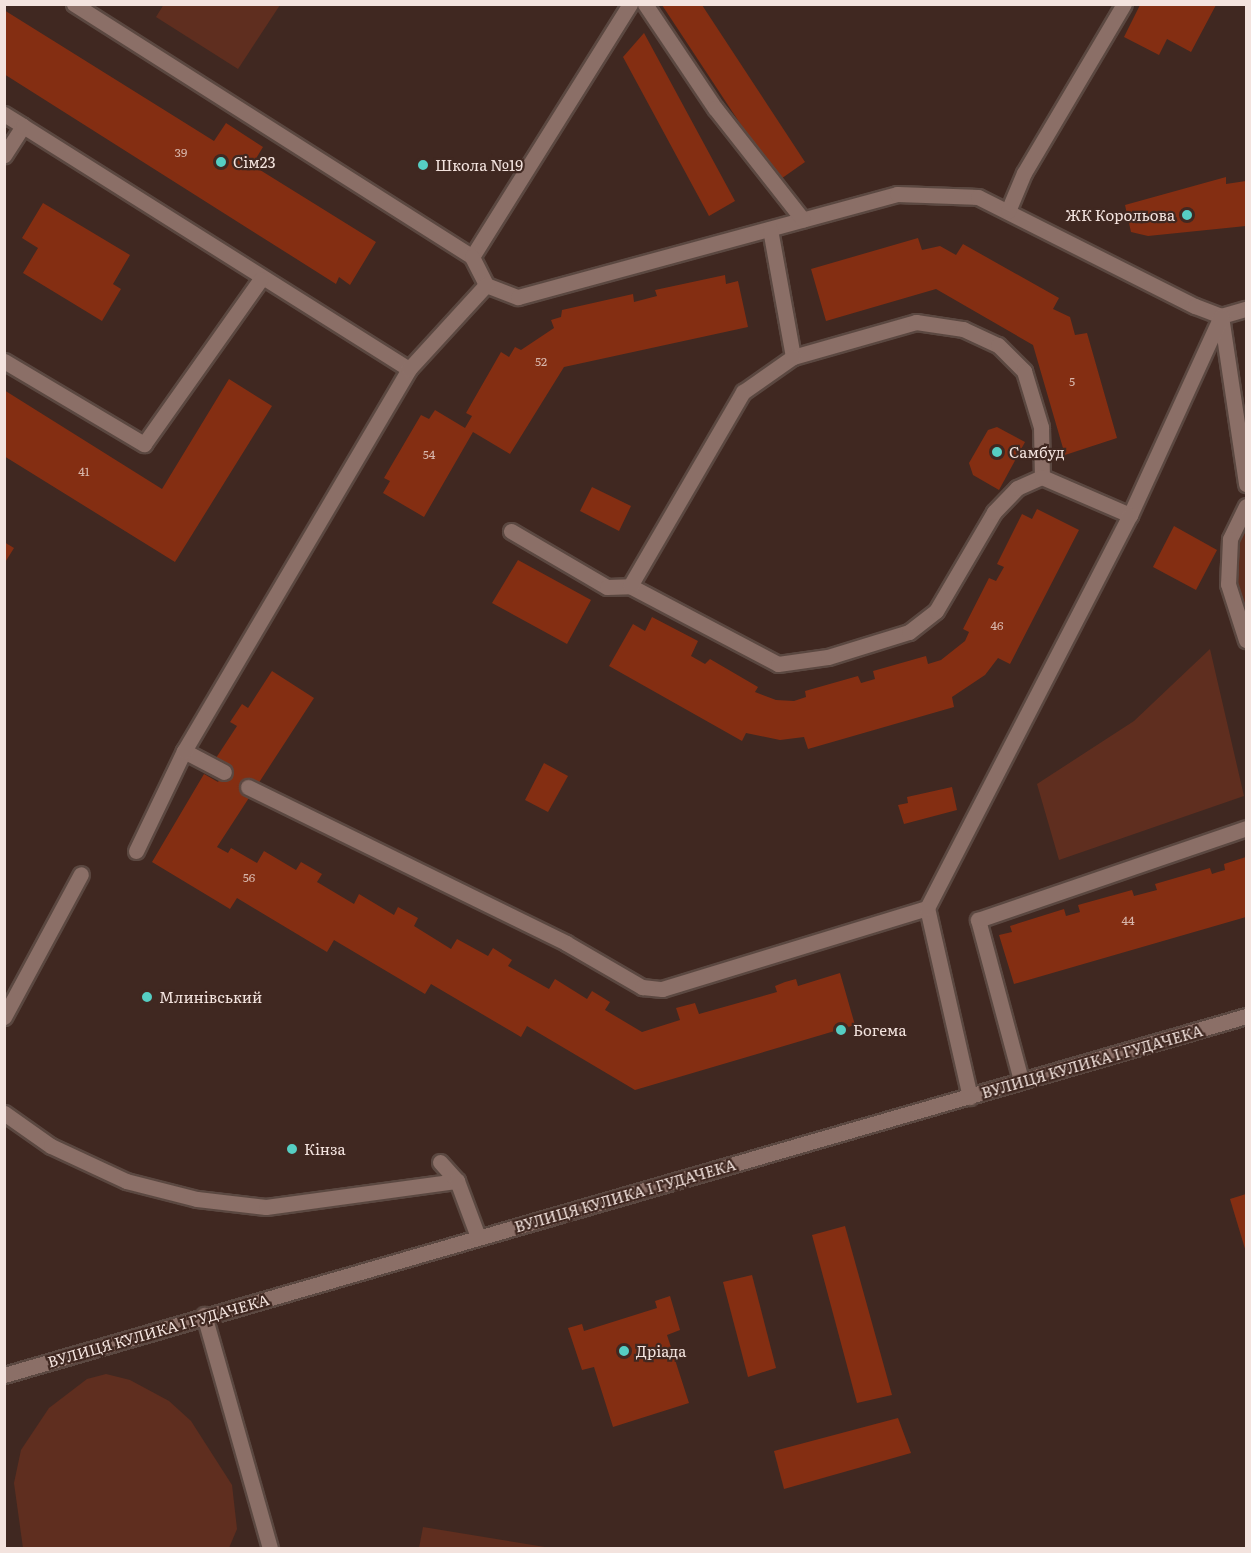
<!DOCTYPE html>
<meta charset="utf-8">
<style>
body{margin:0}
#map{position:relative;width:1251px;height:1553px;overflow:hidden;background:#402821;font-family:Literata,serif}
div>[style]{position:absolute}
[style*='--x']{left:calc(var(--x)*1px);top:calc(var(--y)*1px);width:calc(var(--w)*1px);rotate:calc(var(--a)*1deg)}
.green>*{inset:0;background:#5f2e1f}
.building>*{inset:0;background:#842e12}
.roads{filter:drop-shadow(2px 0 #5b4841) drop-shadow(-2px 0 #5b4841) drop-shadow(0 2px #5b4841) drop-shadow(0 -2px #5b4841)}
.lane>*{height:15px;margin:-7.5px;padding:0 7.5px;transform-origin:7.5px;border-radius:7.5px;background:#8b6f67}
.secondary>*{height:15px;margin:-7.5px;padding:0 7.5px;transform-origin:7.5px;border-radius:7.5px;background:#8b6f67}
.dots>*{width:16px;height:16px;translate:-50% -50%;box-sizing:border-box;border:3px solid #402821;border-radius:50%}
span{translate:-50% -50%;white-space:nowrap;text-align:center;line-height:1.15;-webkit-text-stroke:4.5px #402821;paint-order:stroke}
.number-label{font-size:12px;color:#d7b6ab}
.number-label span{-webkit-text-stroke-width:0}
.poi-label{font-size:15px;color:#f3e3de}
.left{translate:0 -50%;text-align:left}
.right{translate:-100% -50%;text-align:right}
.street-label{font-size:15px;color:#f3e3de}
.frame{position:absolute;inset:0;border:6px solid #f3e3de;pointer-events:none}
</style>
<div id="map">
<div class="green">
<div style="clip-path:polygon(164px 4px,280px 4px,280px 5px,238px 69px,156px 17px)"></div>
<div style="clip-path:polygon(1246px 516px,1246px 623px,1233px 578px,1232px 547px)"></div>
<div style="clip-path:polygon(1210px 649px,1244px 796px,1059px 860px,1037px 784px,1134px 721px)"></div>
<div style="clip-path:polygon(106px 1374px,130px 1380px,169px 1401px,191px 1421px,232px 1485px,237px 1529px,229px 1548px,23px 1548px,14px 1483px,21px 1450px,49px 1408px,87px 1379px)"></div>
<div style="clip-path:polygon(423px 1527px,551px 1548px,419px 1548px)"></div>
</div>
<div class="building">
<div style="clip-path:polygon(662px 5px,702px 5px,805px 162px,778px 181px)"></div>
<div style="clip-path:polygon(1140px 5px,1216px 5px,1191px 52px,1167px 39px,1159px 55px,1124px 37px)"></div>
<div style="clip-path:polygon(4px 10px,214px 141px,226px 123px,263px 147px,252px 165px,376px 242px,350px 285px,339px 277px,336px 284px,4px 74px)"></div>
<div style="clip-path:polygon(644px 33px,735px 201px,709px 216px,623px 57px)"></div>
<div style="clip-path:polygon(1226px 177px,1226px 184px,1246px 181px,1246px 226px,1148px 236px,1131px 232px,1125px 205px)"></div>
<div style="clip-path:polygon(43px 203px,130px 255px,113px 284px,121px 289px,102px 321px,23px 273px,38px 248px,22px 238px)"></div>
<div style="clip-path:polygon(918px 238px,922px 250px,940px 246px,956px 255px,963px 244px,1059px 298px,1053px 309px,1070px 317px,1075px 335px,1087px 333px,1117px 438px,1065px 455px,1033px 345px,936px 289px,826px 321px,811px 269px)"></div>
<div style="clip-path:polygon(725px 275px,726px 284px,738px 281px,748px 327px,564px 367px,510px 454px,473px 432px,424px 517px,383px 493px,390px 481px,384px 478px,421px 415px,429px 419px,435px 410px,465px 428px,472px 416px,466px 413px,501px 352px,509px 357px,515px 347px,521px 350px,554px 328px,551px 320px,561px 317px,562px 310px,633px 294px,634px 302px,657px 296px,655px 290px)"></div>
<div style="clip-path:polygon(229px 379px,272px 406px,175px 562px,4px 456px,4px 390px,162px 489px)"></div>
<div style="clip-path:polygon(997px 427px,1025px 442px,999px 490px,973px 475px,969px 463px,988px 430px)"></div>
<div style="clip-path:polygon(592px 487px,631px 506px,619px 531px,580px 511px)"></div>
<div style="clip-path:polygon(1037px 509px,1079px 530px,1010px 664px,998px 658px,985px 675px,952px 697px,954px 707px,808px 749px,804px 737px,780px 740px,746px 733px,742px 741px,609px 666px,633px 624px,645px 631px,652px 617px,698px 641px,691px 656px,705px 664px,710px 659px,758px 687px,755px 692px,776px 700px,794px 701px,806px 697px,805px 691px,858px 676px,861px 683px,875px 679px,873px 671px,926px 656px,928px 664px,941px 660px,965px 641px,969px 632px,963px 629px,989px 578px,996px 581px,1004px 567px,997px 564px,1022px 514px,1032px 519px)"></div>
<div style="clip-path:polygon(1174px 526px,1217px 550px,1196px 590px,1153px 567px)"></div>
<div style="clip-path:polygon(4px 542px,14px 548px,4px 564px)"></div>
<div style="clip-path:polygon(518px 560px,591px 600px,567px 644px,492px 603px)"></div>
<div style="clip-path:polygon(272px 671px,314px 698px,217px 847px,228px 853px,231px 848px,257px 863px,264px 851px,296px 870px,301px 862px,322px 874px,317px 882px,354px 904px,359px 894px,394px 915px,398px 907px,418px 918px,414px 926px,451px 949px,457px 939px,488px 956px,493px 948px,512px 960px,508px 966px,549px 989px,555px 979px,587px 999px,592px 991px,610px 1002px,605px 1010px,642px 1032px,680px 1020px,676px 1008px,695px 1003px,699px 1014px,777px 992px,775px 986px,785px 982px,796px 979px,798px 986px,840px 973px,855px 1025px,635px 1090px,527px 1026px,521px 1037px,431px 984px,425px 994px,334px 940px,327px 952px,237px 898px,230px 909px,152px 862px,204px 774px,218px 782px,228px 766px,216px 758px,237px 726px,230px 722px,242px 704px,248px 708px)"></div>
<div style="clip-path:polygon(544px 763px,568px 776px,548px 812px,525px 800px)"></div>
<div style="clip-path:polygon(952px 787px,957px 810px,904px 824px,898px 805px,908px 803px,907px 797px)"></div>
<div style="clip-path:polygon(1246px 857px,1246px 917px,1014px 984px,999px 935px,1012px 932px,1010px 926px,1064px 909px,1066px 916px,1080px 912px,1078px 905px,1132px 890px,1134px 896px,1157px 890px,1155px 884px,1210px 868px,1212px 874px,1218px 872px,1225px 870px,1224px 864px)"></div>
<div style="clip-path:polygon(1246px 1194px,1246px 1252px,1230px 1199px)"></div>
<div style="clip-path:polygon(845px 1226px,892px 1395px,857px 1403px,812px 1235px)"></div>
<div style="clip-path:polygon(752px 1275px,776px 1368px,748px 1377px,723px 1282px)"></div>
<div style="clip-path:polygon(670px 1296px,680px 1330px,667px 1335px,689px 1403px,613px 1427px,594px 1367px,582px 1370px,568px 1328px,582px 1324px,584px 1331px,657px 1308px,655px 1301px)"></div>
<div style="clip-path:polygon(898px 1418px,911px 1453px,784px 1489px,774px 1451px)"></div>
</div>
<div class="roads">
<div class="lane">
<div style="--x:74;--y:4;--w:472;--a:32.4"></div>
<div style="--x:630;--y:4;--w:298;--a:122"></div>
<div style="--x:472;--y:257;--w:31;--a:63"></div>
<div style="--x:486;--y:285;--w:34;--a:21"></div>
<div style="--x:518;--y:297;--w:393;--a:-15.2"></div>
<div style="--x:897;--y:194;--w:81;--a:2.1"></div>
<div style="--x:978;--y:197;--w:243;--a:26.7"></div>
<div style="--x:1195;--y:306;--w:28;--a:21"></div>
<div style="--x:1221;--y:316;--w:26;--a:-16"></div>
<div style="--x:645;--y:4;--w:125;--a:56.1"></div>
<div style="--x:715;--y:108;--w:142;--a:51.8"></div>
<div style="--x:4;--y:114;--w:22;--a:32"></div>
<div style="--x:23;--y:126;--w:35;--a:123"></div>
<div style="--x:23;--y:126;--w:456;--a:32.2"></div>
<div style="--x:1008;--y:211;--w:41;--a:-67.2"></div>
<div style="--x:1024;--y:173;--w:196;--a:-59.4"></div>
<div style="--x:770;--y:229;--w:130;--a:79.8"></div>
<div style="--x:793;--y:357;--w:128;--a:-15.9"></div>
<div style="--x:916;--y:322;--w:48;--a:8.5"></div>
<div style="--x:963;--y:329;--w:38;--a:25"></div>
<div style="--x:998;--y:345;--w:37;--a:45"></div>
<div style="--x:1024;--y:371;--w:59;--a:73.1"></div>
<div style="--x:1041;--y:427;--w:50;--a:88.9"></div>
<div style="--x:1221;--y:316;--w:170;--a:81.5"></div>
<div style="--x:4;--y:361;--w:163;--a:30.7"></div>
<div style="--x:144;--y:444;--w:202;--a:-54.7"></div>
<div style="--x:1246;--y:506;--w:37;--a:116"></div>
<div style="--x:1230;--y:539;--w:45;--a:92.5"></div>
<div style="--x:1228;--y:584;--w:59;--a:72.2"></div>
<div style="--x:511;--y:531;--w:111;--a:30.3"></div>
<div style="--x:607;--y:587;--w:23;--a:-2"></div>
<div style="--x:630;--y:586;--w:167;--a:27.8"></div>
<div style="--x:778;--y:664;--w:50;--a:-8"></div>
<div style="--x:828;--y:657;--w:85;--a:-17.2"></div>
<div style="--x:909;--y:632;--w:34;--a:-38"></div>
<div style="--x:936;--y:611;--w:115;--a:-59.6"></div>
<div style="--x:994;--y:512;--w:33;--a:-46"></div>
<div style="--x:1017;--y:488;--w:27;--a:-24"></div>
<div style="--x:1042;--y:477;--w:96;--a:23.4"></div>
<div style="--x:1130;--y:515;--w:219;--a:-65.4"></div>
<div style="--x:630;--y:586;--w:225;--a:-59.8"></div>
<div style="--x:743;--y:392;--w:61;--a:-35"></div>
<div style="--x:184;--y:751;--w:45;--a:27.7"></div>
<div style="--x:248;--y:787;--w:354;--a:26.1"></div>
<div style="--x:566;--y:943;--w:88;--a:30.1"></div>
<div style="--x:642;--y:987;--w:20;--a:6"></div>
<div style="--x:662;--y:989;--w:277;--a:-17"></div>
<div style="--x:136;--y:851;--w:111;--a:-64.4"></div>
<div style="--x:184;--y:751;--w:443;--a:-59.5"></div>
<div style="--x:409;--y:369;--w:114;--a:-47.5"></div>
<div style="--x:4;--y:1017;--w:162;--a:-61.7"></div>
<div style="--x:1021;--y:1080;--w:166;--a:-105"></div>
<div style="--x:978;--y:920;--w:283;--a:-18.9"></div>
<div style="--x:970;--y:1097;--w:194;--a:-102.8"></div>
<div style="--x:927;--y:908;--w:442;--a:-62.7"></div>
<div style="--x:4;--y:1113;--w:57;--a:35.1"></div>
<div style="--x:51;--y:1146;--w:83;--a:25"></div>
<div style="--x:126;--y:1181;--w:73;--a:14.2"></div>
<div style="--x:197;--y:1199;--w:69;--a:6.6"></div>
<div style="--x:266;--y:1207;--w:193;--a:-7.8"></div>
<div style="--x:440;--y:1162;--w:25;--a:48"></div>
<div style="--x:457;--y:1181;--w:60;--a:69.4"></div>
<div style="--x:204;--y:1315;--w:242;--a:74.2"></div>
</div>
<div class="secondary">
<div style="--x:4;--y:1375;--w:1293;--a:-16.12"></div>
</div>
</div>
<div class="dots">
<div style="left:221px;top:162px;background:#56cec3"></div>
<div style="left:423px;top:165px;background:#56cec3"></div>
<div style="left:1187px;top:215px;background:#56cec3"></div>
<div style="left:997px;top:452px;background:#56cec3"></div>
<div style="left:147px;top:997px;background:#56cec3"></div>
<div style="left:841px;top:1030px;background:#56cec3"></div>
<div style="left:292px;top:1149px;background:#56cec3"></div>
<div style="left:624px;top:1351px;background:#56cec3"></div>
</div>
<div class="number-label">
<span style="left:181px;top:153px">39</span>
<span style="left:541px;top:362px">52</span>
<span style="left:1072px;top:382px">5</span>
<span style="left:429px;top:455px">54</span>
<span style="left:84px;top:472px">41</span>
<span style="left:997px;top:626px">46</span>
<span style="left:249px;top:878px">56</span>
<span style="left:1128px;top:921px">44</span>
</div>
<div class="poi-label">
<span class="left" style="left:233px;top:162px">Сім23</span>
<span class="left" style="left:435px;top:165px">Школа №19</span>
<span class="right" style="left:1175px;top:215px">ЖК Корольова</span>
<span class="left" style="left:1009px;top:452px">Самбуд</span>
<span class="left" style="left:159px;top:997px">Млинівський</span>
<span class="left" style="left:853px;top:1030px">Богема</span>
<span class="left" style="left:304px;top:1149px">Кінза</span>
<span class="left" style="left:636px;top:1351px">Дріада</span>
</div>
<div class="street-label">
<span style="left:1092px;top:1061px;rotate:-16deg">ВУЛИЦЯ КУЛИКА І ГУДАЧЕКА</span>
<span style="left:625px;top:1195px;rotate:-16deg">ВУЛИЦЯ КУЛИКА І ГУДАЧЕКА</span>
<span style="left:158px;top:1330px;rotate:-16deg">ВУЛИЦЯ КУЛИКА І ГУДАЧЕКА</span>
</div>
<div class="frame"></div>
</div>
